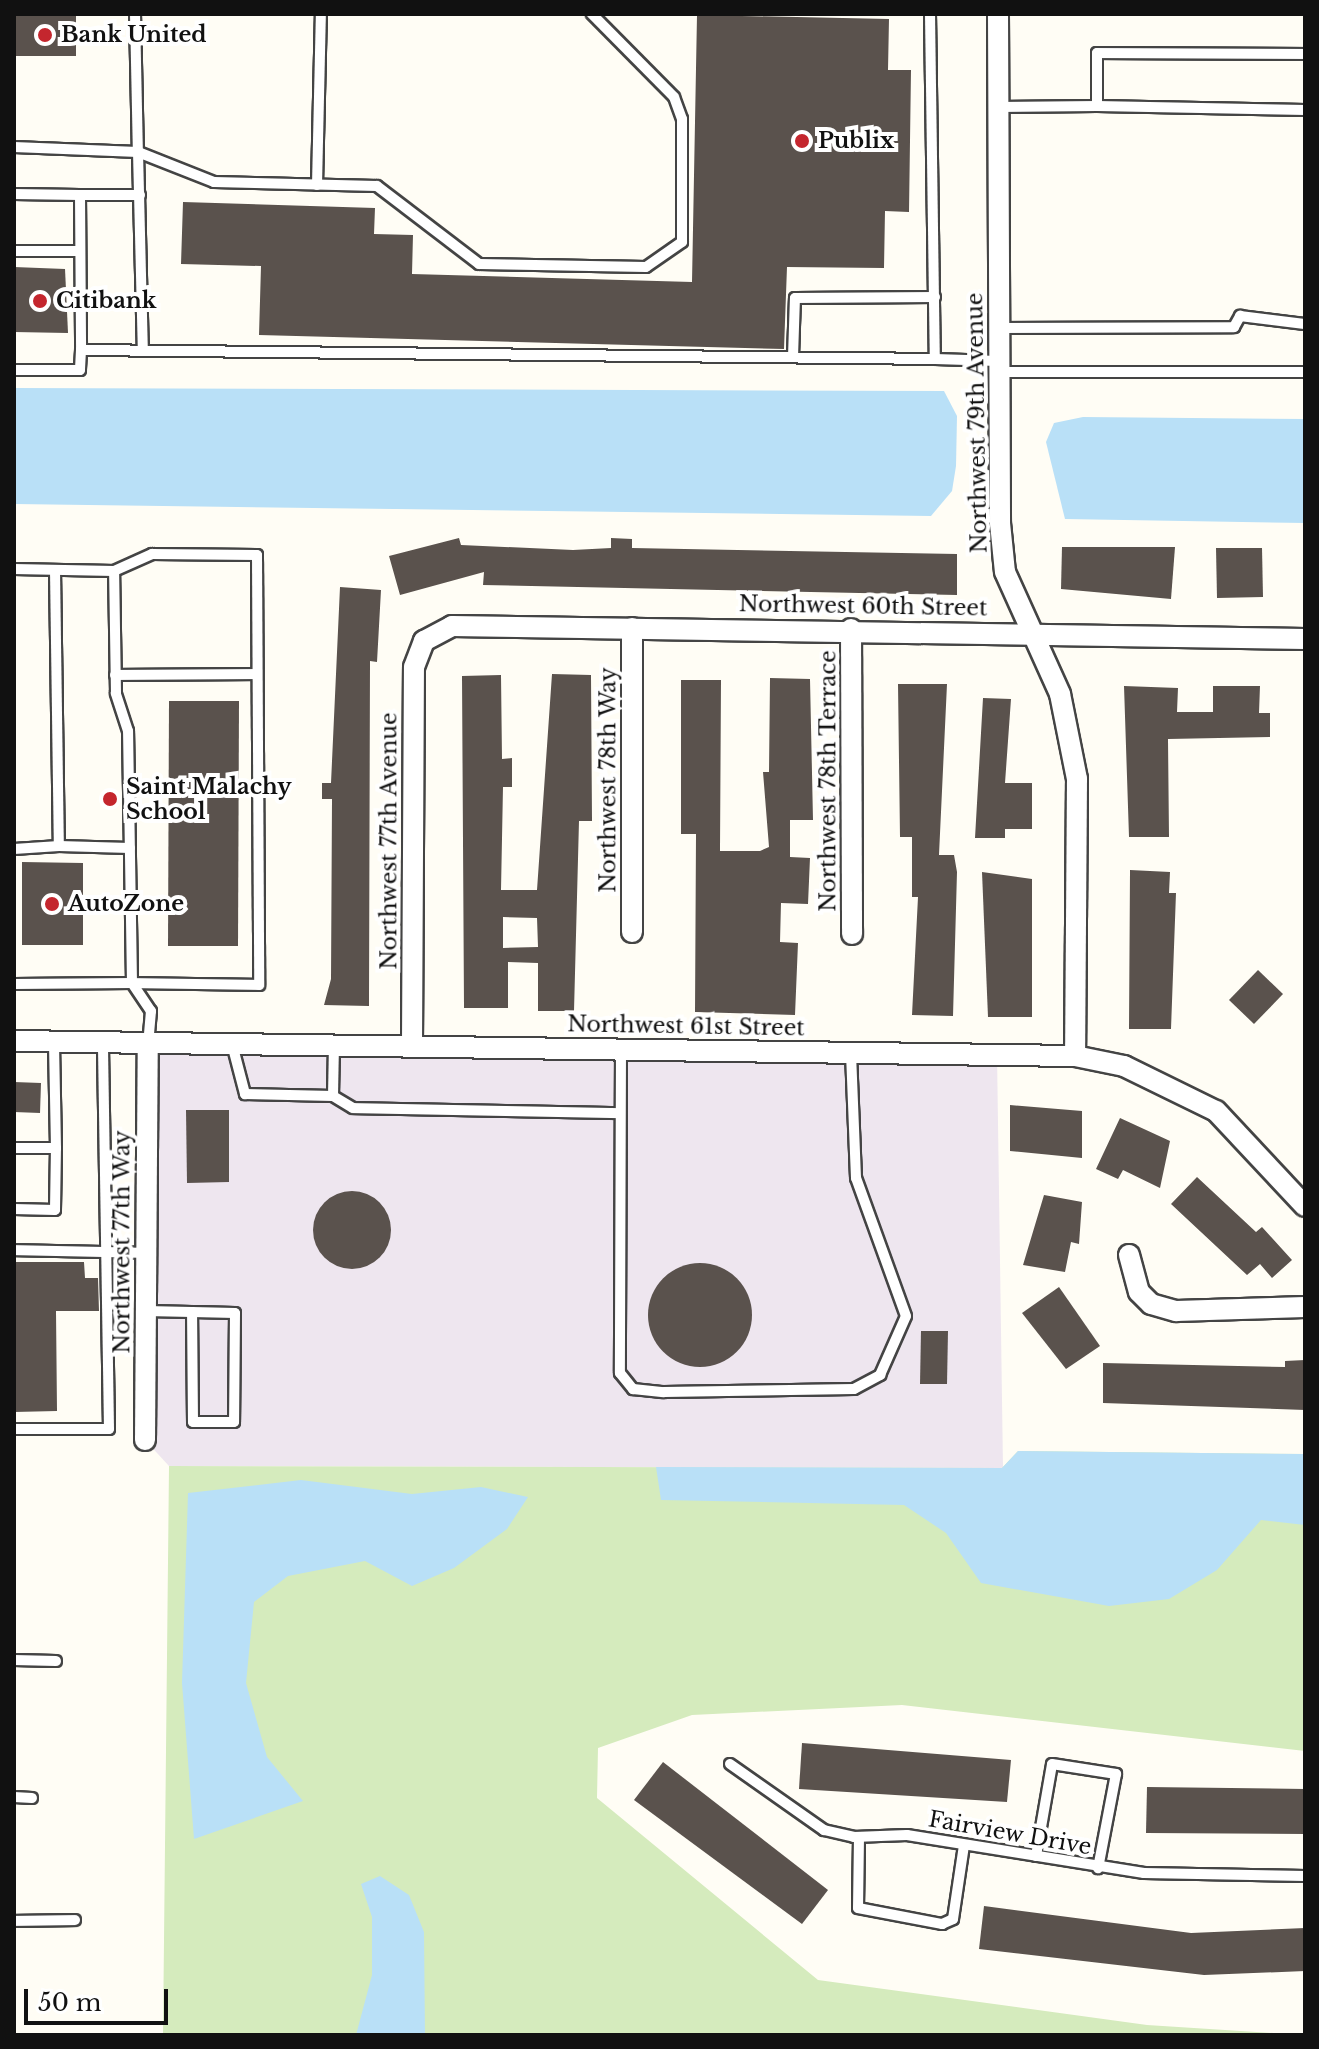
<!DOCTYPE html>
<style>
body{margin:0}
#map{position:relative;width:1319px;height:2049px;overflow:hidden;background:#fffdf5;font-family:"Libre Baskerville",serif}
div>[style]{position:absolute}
[style*='--x']{left:calc(var(--x)*1px);top:calc(var(--y)*1px);width:calc(var(--w)*1px);rotate:calc(var(--a)*1deg)}
.industrial>*{inset:0;background:#eee6ef}
.green>*{inset:0;background:#d5ebbd}
.water>*{inset:0;background:#b9e0f7}
.building>*{inset:0;background:#5a524d}
.round{border-radius:50%}
.roads{filter:drop-shadow(2px 0 #444) drop-shadow(-2px 0 #444) drop-shadow(0 2px #444) drop-shadow(0 -2px #444)}
.service>*{height:10px;margin:-5px;padding:0 5px;transform-origin:5px;border-radius:5px;background:#fff}
.minor>*{height:20px;margin:-10px;padding:0 10px;transform-origin:10px;border-radius:10px;background:#fff}
.dots>*{width:22px;height:22px;translate:-50% -50%;box-sizing:border-box;border:4px solid #fff;border-radius:50%}
span{translate:-50% -50%;white-space:nowrap;text-align:center;line-height:1.15;-webkit-text-stroke:8px #fff;paint-order:stroke}
.poi-label{font-size:22px;color:#111;font-weight:700}
.left{translate:0 -50%;text-align:left}
.street-label{font-size:22px;color:#111}
.frame{position:absolute;inset:0;border:16px solid #111;pointer-events:none}
.scale{position:absolute;left:24px;top:1989px;width:144px;height:36px;box-sizing:border-box;border:4px solid #111;border-top:0;padding-left:10px;font-size:24px;line-height:28px;white-space:nowrap;color:#111;-webkit-text-stroke:6px #fff;paint-order:stroke}
</style>
<div id="map">
<div class="industrial">
<div style="clip-path:polygon(148px 1044px,997px 1054px,1003px 1468px,169px 1466px,145px 1440px)"></div>
</div>
<div class="green">
<div style="clip-path:polygon(1018px 1451px,1305px 1454px,1305px 1751px,902px 1705px,692px 1715px,598px 1748px,597px 1798px,818px 1980px,1147px 2025px,1305px 2035px,163px 2035px,169px 1466px,1002px 1468px)"></div>
</div>
<div class="water">
<div style="clip-path:polygon(14px 388px,944px 391px,957px 416px,956px 466px,952px 491px,931px 516px,14px 504px)"></div>
<div style="clip-path:polygon(1083px 417px,1305px 419px,1305px 523px,1065px 519px,1046px 442px,1054px 423px)"></div>
<div style="clip-path:polygon(1018px 1451px,1305px 1454px,1305px 1525px,1261px 1520px,1217px 1570px,1169px 1599px,1109px 1606px,981px 1583px,946px 1533px,904px 1505px,661px 1500px,656px 1467px,1002px 1468px)"></div>
<div style="clip-path:polygon(301px 1480px,412px 1494px,481px 1487px,528px 1497px,507px 1529px,454px 1568px,412px 1586px,365px 1561px,288px 1576px,254px 1602px,246px 1683px,267px 1757px,303px 1801px,194px 1839px,182px 1683px,188px 1493px)"></div>
<div style="clip-path:polygon(380px 1876px,409px 1895px,424px 1932px,425px 2035px,356px 2035px,372px 1975px,372px 1917px,361px 1884px)"></div>
</div>
<div class="building">
<div style="clip-path:polygon(14px 14px,76px 14px,76px 56px,14px 56px)"></div>
<div style="clip-path:polygon(697px 15px,889px 19px,888px 70px,911px 70px,909px 212px,885px 211px,884px 268px,787px 267px,784px 349px,259px 335px,261px 266px,181px 264px,183px 202px,375px 208px,374px 234px,413px 235px,412px 274px,692px 282px)"></div>
<div style="clip-path:polygon(14px 267px,65px 269px,68px 333px,14px 332px)"></div>
<div style="clip-path:polygon(459px 538px,461px 545px,573px 550px,611px 548px,611px 538px,632px 539px,632px 548px,957px 554px,957px 595px,483px 585px,484px 572px,400px 595px,389px 556px)"></div>
<div style="clip-path:polygon(1062px 547px,1175px 547px,1171px 599px,1061px 589px)"></div>
<div style="clip-path:polygon(1216px 548px,1262px 548px,1263px 597px,1217px 598px)"></div>
<div style="clip-path:polygon(340px 587px,381px 590px,377px 662px,370px 661px,369px 1006px,324px 1005px,331px 979px,332px 799px,322px 799px,322px 783px,331px 783px)"></div>
<div style="clip-path:polygon(evenodd,552px 674px,591px 675px,592px 821px,579px 821px,574px 1011px,538px 1011px,538px 963px,508px 962px,508px 1008px,464px 1008px,462px 676px,501px 675px,502px 759px,512px 758px,512px 787px,503px 787px,501px 890px,537px 890px,552px 674px,503px 917px,537px 918px,538px 947px,503px 948px,503px 917px)"></div>
<div style="clip-path:polygon(770px 678px,810px 679px,813px 820px,790px 820px,790px 857px,810px 858px,808px 904px,781px 903px,780px 942px,798px 943px,795px 1015px,695px 1012px,696px 834px,681px 834px,681px 680px,721px 680px,720px 851px,760px 851px,769px 847px,763px 772px,769px 772px)"></div>
<div style="clip-path:polygon(898px 684px,947px 684px,939px 855px,954px 855px,957px 872px,953px 1016px,912px 1015px,918px 897px,912px 897px,912px 837px,900px 837px)"></div>
<div style="clip-path:polygon(1124px 686px,1178px 688px,1177px 712px,1213px 712px,1213px 686px,1260px 686px,1259px 713px,1270px 713px,1270px 737px,1168px 739px,1169px 837px,1129px 837px)"></div>
<div style="clip-path:polygon(983px 698px,1011px 699px,1005px 783px,1032px 783px,1032px 829px,1005px 829px,1005px 838px,975px 838px)"></div>
<div style="clip-path:polygon(169px 701px,239px 701px,238px 946px,168px 946px)"></div>
<div style="clip-path:polygon(22px 862px,83px 863px,83px 945px,22px 945px)"></div>
<div style="clip-path:polygon(1130px 870px,1170px 872px,1169px 893px,1176px 893px,1171px 1029px,1129px 1029px)"></div>
<div style="clip-path:polygon(982px 872px,1032px 879px,1032px 1017px,988px 1017px)"></div>
<div style="clip-path:polygon(1258px 970px,1283px 994px,1254px 1024px,1229px 1000px)"></div>
<div style="clip-path:polygon(14px 1082px,41px 1083px,40px 1113px,14px 1112px)"></div>
<div style="clip-path:polygon(1010px 1105px,1082px 1111px,1082px 1158px,1010px 1151px)"></div>
<div style="clip-path:polygon(186px 1110px,229px 1110px,229px 1182px,187px 1183px)"></div>
<div style="clip-path:polygon(1120px 1118px,1170px 1141px,1160px 1188px,1123px 1170px,1118px 1179px,1096px 1169px)"></div>
<div style="clip-path:polygon(1197px 1177px,1256px 1232px,1262px 1227px,1292px 1260px,1272px 1278px,1260px 1264px,1247px 1275px,1171px 1204px)"></div>
<div class="round" style="left:313px;top:1191px;width:78px;height:78px"></div>
<div style="clip-path:polygon(1044px 1195px,1082px 1202px,1079px 1244px,1071px 1242px,1065px 1272px,1023px 1265px)"></div>
<div style="clip-path:polygon(14px 1262px,84px 1262px,85px 1278px,98px 1278px,99px 1311px,56px 1311px,57px 1411px,14px 1412px)"></div>
<div class="round" style="left:648px;top:1263px;width:104px;height:104px"></div>
<div style="clip-path:polygon(1059px 1287px,1100px 1346px,1066px 1369px,1022px 1313px)"></div>
<div style="clip-path:polygon(921px 1331px,948px 1331px,947px 1384px,920px 1384px)"></div>
<div style="clip-path:polygon(1305px 1360px,1305px 1410px,1103px 1403px,1103px 1363px,1285px 1367px,1285px 1361px)"></div>
<div style="clip-path:polygon(802px 1743px,1011px 1760px,1007px 1802px,799px 1789px)"></div>
<div style="clip-path:polygon(663px 1762px,828px 1890px,802px 1924px,634px 1800px)"></div>
<div style="clip-path:polygon(1147px 1787px,1305px 1789px,1305px 1834px,1146px 1833px)"></div>
<div style="clip-path:polygon(984px 1906px,1191px 1933px,1305px 1928px,1305px 1971px,1204px 1975px,979px 1949px)"></div>
</div>
<div class="roads">
<div class="service">
<div style="--x:135;--y:14;--w:138;--a:88.8"></div>
<div style="--x:138;--y:152;--w:82;--a:21.5"></div>
<div style="--x:214;--y:182;--w:163;--a:1.4"></div>
<div style="--x:377;--y:186;--w:128;--a:37.4"></div>
<div style="--x:479;--y:264;--w:167;--a:1"></div>
<div style="--x:646;--y:267;--w:44;--a:-34.8"></div>
<div style="--x:682;--y:242;--w:123;--a:-90"></div>
<div style="--x:682;--y:119;--w:23;--a:-110"></div>
<div style="--x:674;--y:97;--w:117;--a:-134.7"></div>
<div style="--x:930;--y:14;--w:345;--a:89.2"></div>
<div style="--x:935;--y:359;--w:63;--a:1.8"></div>
<div style="--x:1097;--y:106;--w:208;--a:1.1"></div>
<div style="--x:998;--y:107;--w:99;--a:-0.6"></div>
<div style="--x:1097;--y:106;--w:53;--a:-90"></div>
<div style="--x:1097;--y:53;--w:208;--a:0.3"></div>
<div style="--x:14;--y:147;--w:124;--a:2.3"></div>
<div style="--x:138;--y:152;--w:199;--a:88.6"></div>
<div style="--x:317;--y:185;--w:171;--a:-88.7"></div>
<div style="--x:14;--y:194;--w:66;--a:0.9"></div>
<div style="--x:80;--y:195;--w:155;--a:89.6"></div>
<div style="--x:81;--y:350;--w:20;--a:93"></div>
<div style="--x:80;--y:370;--w:66;--a:180"></div>
<div style="--x:80;--y:195;--w:60;--a:0"></div>
<div style="--x:14;--y:251;--w:66;--a:0"></div>
<div style="--x:999;--y:328;--w:235;--a:-0.2"></div>
<div style="--x:1234;--y:327;--w:13;--a:-61"></div>
<div style="--x:1240;--y:316;--w:65;--a:7"></div>
<div style="--x:81;--y:350;--w:854;--a:0.6"></div>
<div style="--x:793;--y:357;--w:59;--a:-88.1"></div>
<div style="--x:795;--y:298;--w:140;--a:-0.4"></div>
<div style="--x:998;--y:372;--w:307;--a:0"></div>
<div style="--x:14;--y:569;--w:100;--a:1.1"></div>
<div style="--x:114;--y:571;--w:42;--a:-24.1"></div>
<div style="--x:152;--y:554;--w:105;--a:0.5"></div>
<div style="--x:257;--y:555;--w:430;--a:89.7"></div>
<div style="--x:259;--y:985;--w:127;--a:-179.1"></div>
<div style="--x:132;--y:983;--w:252;--a:-90.9"></div>
<div style="--x:128;--y:731;--w:40;--a:-108"></div>
<div style="--x:116;--y:693;--w:122;--a:-90.9"></div>
<div style="--x:55;--y:570;--w:276;--a:89.2"></div>
<div style="--x:59;--y:846;--w:71;--a:1.6"></div>
<div style="--x:115;--y:675;--w:142;--a:-0.4"></div>
<div style="--x:14;--y:849;--w:45;--a:-3.8"></div>
<div style="--x:14;--y:984;--w:118;--a:-0.5"></div>
<div style="--x:132;--y:983;--w:34;--a:56"></div>
<div style="--x:151;--y:1011;--w:33;--a:95"></div>
<div style="--x:232;--y:1044;--w:52;--a:75.4"></div>
<div style="--x:245;--y:1094;--w:88;--a:1.3"></div>
<div style="--x:333;--y:1096;--w:23;--a:31"></div>
<div style="--x:353;--y:1108;--w:266;--a:1.1"></div>
<div style="--x:621;--y:1050;--w:323;--a:90.2"></div>
<div style="--x:620;--y:1373;--w:21;--a:51"></div>
<div style="--x:633;--y:1389;--w:31;--a:6"></div>
<div style="--x:664;--y:1392;--w:190;--a:-0.9"></div>
<div style="--x:854;--y:1389;--w:30;--a:-28"></div>
<div style="--x:880;--y:1375;--w:64;--a:-66.2"></div>
<div style="--x:906;--y:1316;--w:147;--a:-109.9"></div>
<div style="--x:856;--y:1178;--w:125;--a:-92.3"></div>
<div style="--x:333;--y:1096;--w:53;--a:-88.9"></div>
<div style="--x:14;--y:1148;--w:42;--a:0"></div>
<div style="--x:56;--y:1148;--w:106;--a:-91.1"></div>
<div style="--x:14;--y:1209;--w:41;--a:1.4"></div>
<div style="--x:55;--y:1210;--w:62;--a:-89.1"></div>
<div style="--x:14;--y:1250;--w:132;--a:1.3"></div>
<div style="--x:146;--y:1311;--w:46;--a:1.2"></div>
<div style="--x:192;--y:1312;--w:43;--a:1.3"></div>
<div style="--x:235;--y:1313;--w:109;--a:90.5"></div>
<div style="--x:234;--y:1422;--w:41;--a:180"></div>
<div style="--x:193;--y:1422;--w:110;--a:-90.5"></div>
<div style="--x:14;--y:1429;--w:95;--a:0"></div>
<div style="--x:109;--y:1429;--w:386;--a:-90.9"></div>
<div style="--x:14;--y:1660;--w:42;--a:1.4"></div>
<div style="--x:730;--y:1764;--w:115;--a:35.1"></div>
<div style="--x:824;--y:1830;--w:31;--a:13"></div>
<div style="--x:854;--y:1837;--w:53;--a:-2.2"></div>
<div style="--x:907;--y:1835;--w:240;--a:9.1"></div>
<div style="--x:1144;--y:1873;--w:161;--a:1.1"></div>
<div style="--x:14;--y:1797;--w:18;--a:3"></div>
<div style="--x:859;--y:1837;--w:71;--a:90.8"></div>
<div style="--x:858;--y:1908;--w:86;--a:10.8"></div>
<div style="--x:942;--y:1924;--w:12;--a:-24"></div>
<div style="--x:953;--y:1919;--w:75;--a:-81.5"></div>
<div style="--x:1036;--y:1856;--w:93;--a:-80.1"></div>
<div style="--x:1052;--y:1764;--w:65;--a:8.9"></div>
<div style="--x:1116;--y:1774;--w:96;--a:100.8"></div>
<div style="--x:14;--y:1921;--w:61;--a:-0.9"></div>
</div>
<div class="minor">
<div style="--x:998;--y:14;--w:509;--a:89.77"></div>
<div style="--x:1000;--y:523;--w:49;--a:84.2"></div>
<div style="--x:1005;--y:572;--w:134;--a:65.7"></div>
<div style="--x:1060;--y:694;--w:87;--a:78.7"></div>
<div style="--x:1077;--y:779;--w:277;--a:90.4"></div>
<div style="--x:851;--y:629;--w:305;--a:89.8"></div>
<div style="--x:632;--y:932;--w:304;--a:-90"></div>
<div style="--x:14;--y:1041;--w:1061;--a:0.81"></div>
<div style="--x:1075;--y:1056;--w:50;--a:11.5"></div>
<div style="--x:1124;--y:1066;--w:102;--a:26.1"></div>
<div style="--x:1216;--y:1111;--w:130;--a:46.9"></div>
<div style="--x:412;--y:1043;--w:376;--a:-89.7"></div>
<div style="--x:414;--y:667;--w:28;--a:-69"></div>
<div style="--x:424;--y:641;--w:32;--a:-28"></div>
<div style="--x:452;--y:626;--w:853;--a:0.87"></div>
<div style="--x:1129;--y:1255;--w:38;--a:75"></div>
<div style="--x:1139;--y:1292;--w:17;--a:45"></div>
<div style="--x:1151;--y:1304;--w:26;--a:16"></div>
<div style="--x:1176;--y:1311;--w:129;--a:-1.8"></div>
<div style="--x:145;--y:1440;--w:396;--a:-89.6"></div>
</div>
</div>
<div class="dots">
<div style="left:45px;top:35px;background:#c4262e"></div>
<div style="left:802px;top:141px;background:#c4262e"></div>
<div style="left:40px;top:301px;background:#c4262e"></div>
<div style="left:110px;top:799px;background:#c4262e"></div>
<div style="left:52px;top:904px;background:#c4262e"></div>
</div>
<div class="poi-label">
<span class="left" style="left:61px;top:35px">Bank United</span>
<span class="left" style="left:818px;top:141px">Publix</span>
<span class="left" style="left:56px;top:301px">Citibank</span>
<span class="left" style="left:126px;top:799px">Saint Malachy<br>School</span>
<span class="left" style="left:68px;top:904px">AutoZone</span>
</div>
<div class="street-label">
<span style="left:977px;top:423px;rotate:-91deg">Northwest 79th Avenue</span>
<span style="left:863px;top:606px;rotate:1deg">Northwest 60th Street</span>
<span style="left:608px;top:780px;rotate:-90deg">Northwest 78th Way</span>
<span style="left:828px;top:781px;rotate:-90deg">Northwest 78th Terrace</span>
<span style="left:389px;top:841px;rotate:-90deg">Northwest 77th Avenue</span>
<span style="left:686px;top:1026px;rotate:1deg">Northwest 61st Street</span>
<span style="left:122px;top:1242px;rotate:-90deg">Northwest 77th Way</span>
<span style="left:1010px;top:1833px;rotate:10deg">Fairview Drive</span>
</div>
<div class="frame"></div>
<div class="scale">50 m</div>
</div>
